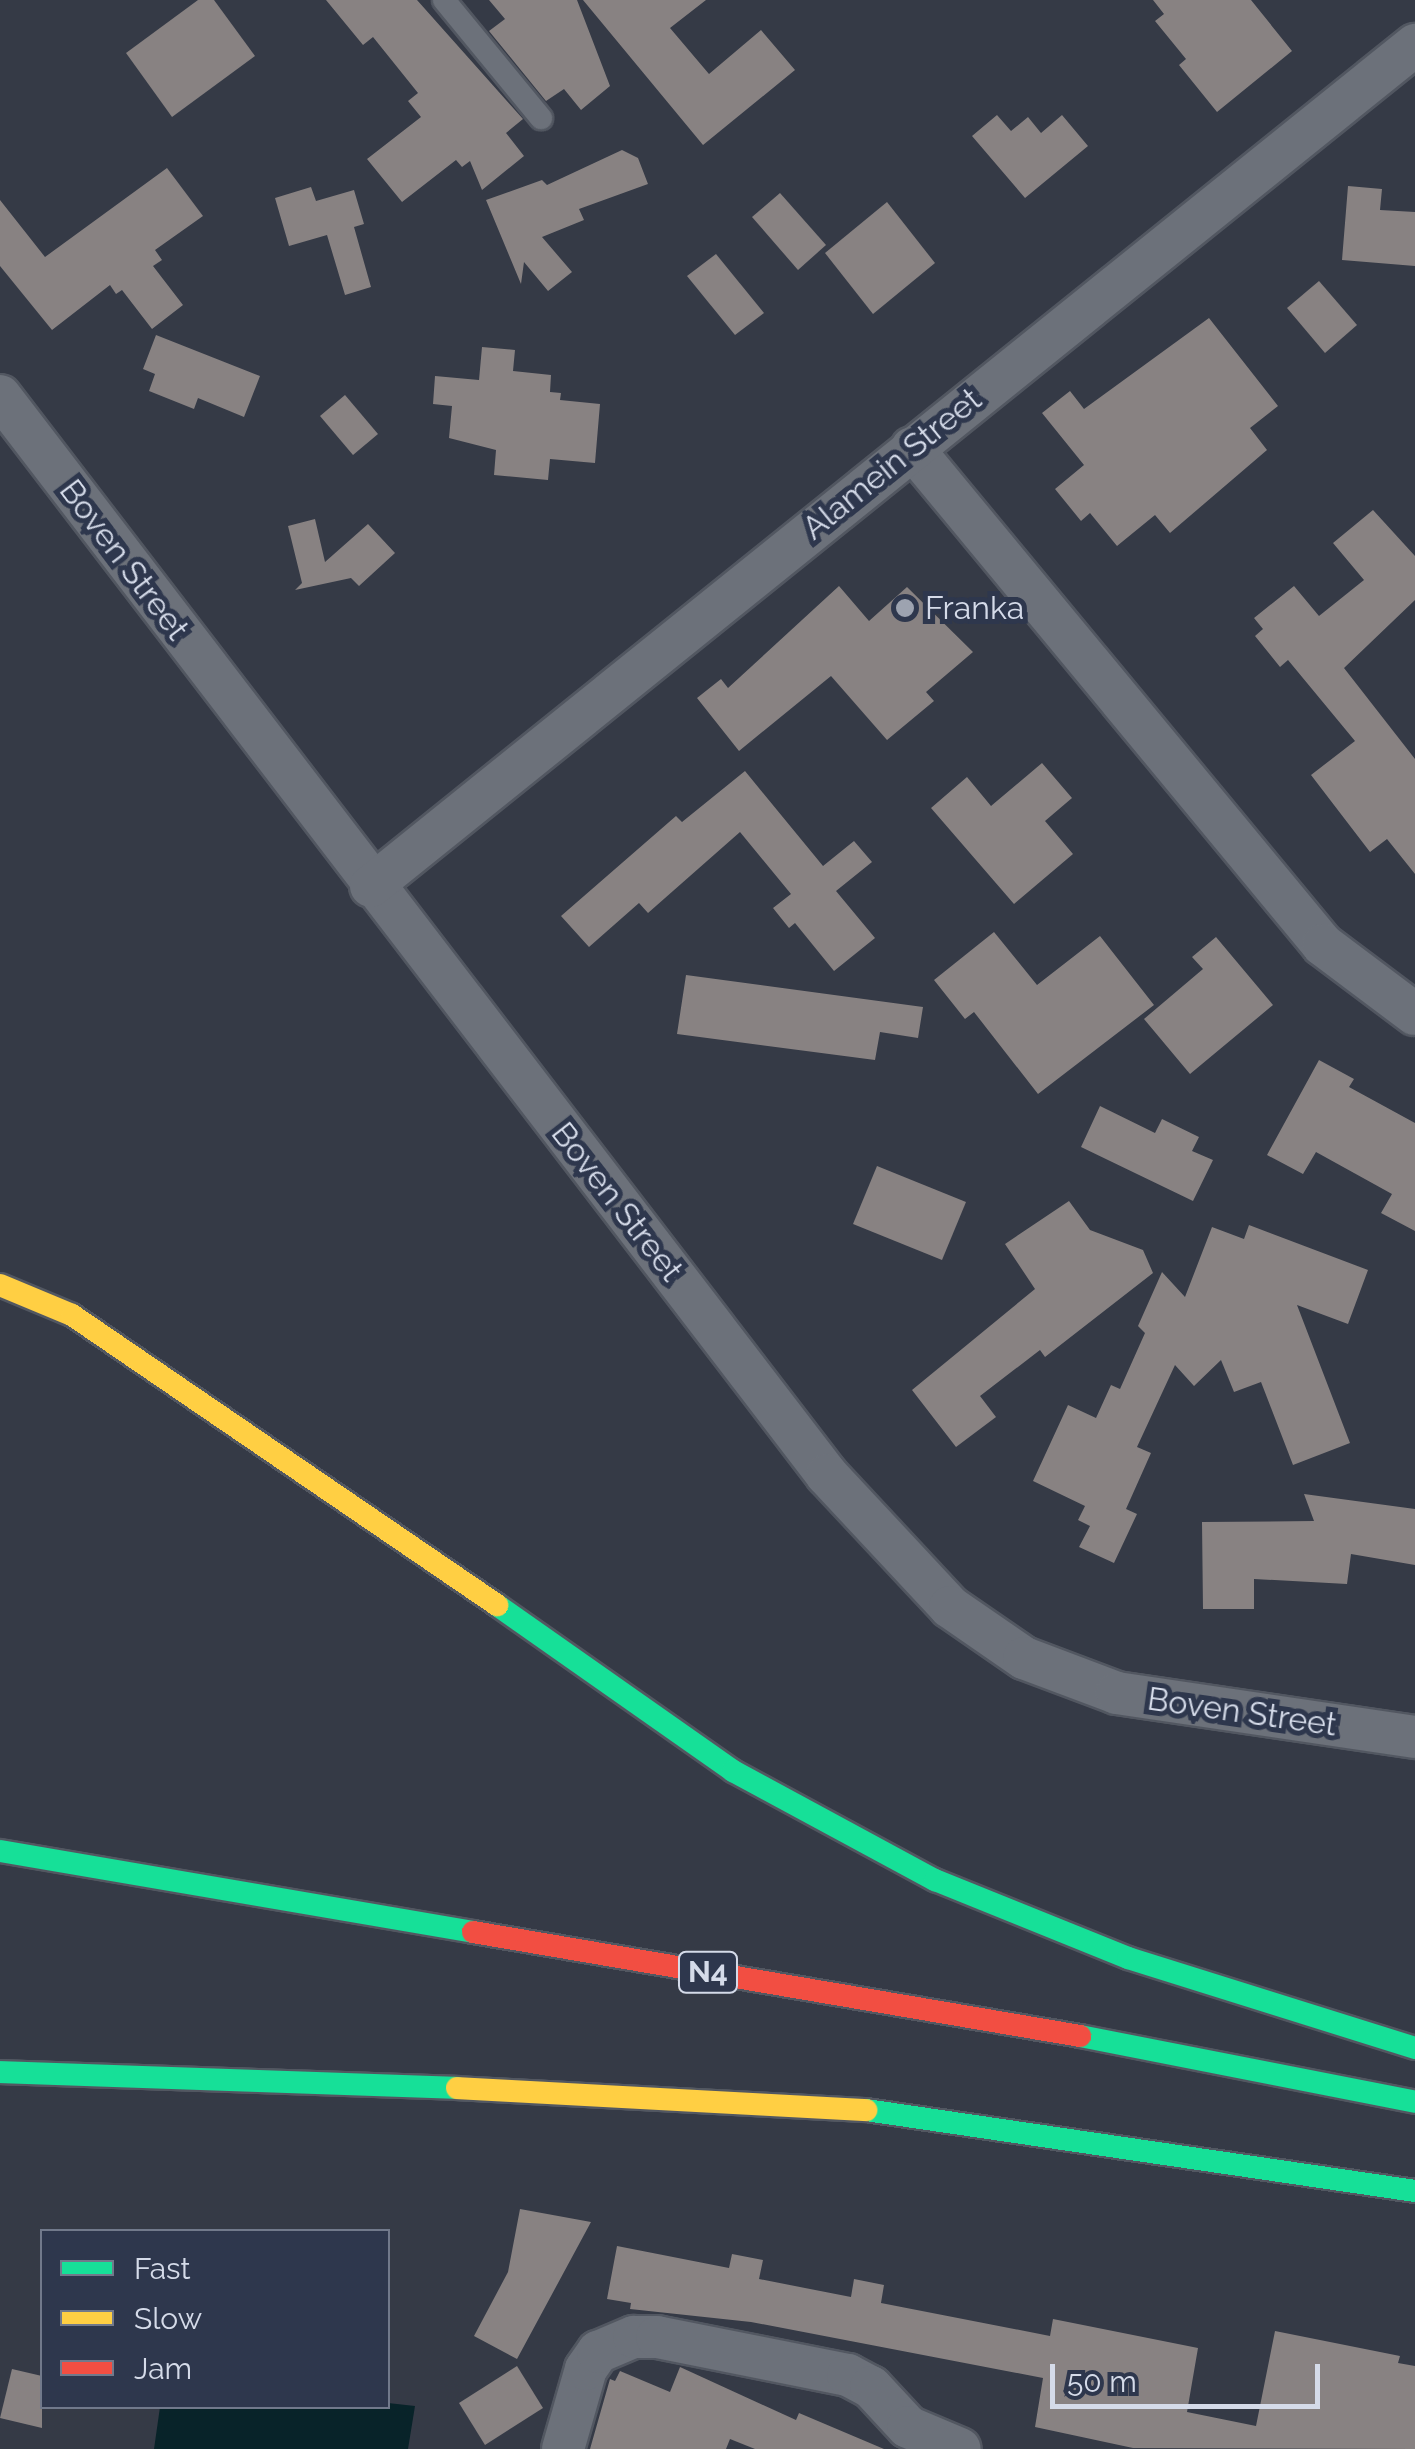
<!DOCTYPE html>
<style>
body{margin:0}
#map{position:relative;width:1415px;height:2449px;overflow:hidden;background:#353a46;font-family:Raleway,sans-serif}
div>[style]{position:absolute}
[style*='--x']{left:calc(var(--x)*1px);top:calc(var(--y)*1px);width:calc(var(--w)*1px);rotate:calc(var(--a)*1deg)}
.water>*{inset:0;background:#082329}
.building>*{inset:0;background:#888282}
.roads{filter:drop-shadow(2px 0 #525761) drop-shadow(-2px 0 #525761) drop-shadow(0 2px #525761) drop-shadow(0 -2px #525761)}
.lane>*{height:22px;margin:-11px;padding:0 11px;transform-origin:11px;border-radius:11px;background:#6c717a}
.street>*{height:42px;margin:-21px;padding:0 21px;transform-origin:21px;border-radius:21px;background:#6c717a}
.fast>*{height:22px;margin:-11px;padding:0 11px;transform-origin:11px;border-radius:11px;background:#16e098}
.slow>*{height:22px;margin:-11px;padding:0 11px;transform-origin:11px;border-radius:11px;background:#ffcf43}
.jam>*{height:22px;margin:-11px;padding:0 11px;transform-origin:11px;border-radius:11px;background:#f24e42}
.dots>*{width:28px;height:28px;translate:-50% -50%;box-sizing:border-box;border:5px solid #2e374d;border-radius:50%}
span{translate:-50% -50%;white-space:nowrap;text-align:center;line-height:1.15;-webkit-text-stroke:10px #2e374d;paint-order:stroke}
.shield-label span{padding:2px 8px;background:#2e374d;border:2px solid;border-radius:8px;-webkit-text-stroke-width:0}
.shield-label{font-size:30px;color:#d5dbe9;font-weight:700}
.street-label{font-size:32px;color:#d5dbe9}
.poi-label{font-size:32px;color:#d5dbe9}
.left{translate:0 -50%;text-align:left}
.legend{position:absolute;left:40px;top:2229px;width:350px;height:180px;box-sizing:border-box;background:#2e374d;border:2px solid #71798b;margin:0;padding:12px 18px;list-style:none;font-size:30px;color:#d5dbe9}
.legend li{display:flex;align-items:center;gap:20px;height:50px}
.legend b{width:50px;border:2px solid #71798b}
.scale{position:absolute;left:1050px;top:2364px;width:270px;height:45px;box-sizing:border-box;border:5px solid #d5dbe9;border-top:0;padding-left:12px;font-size:30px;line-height:35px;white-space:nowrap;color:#d5dbe9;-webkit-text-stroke:8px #2e374d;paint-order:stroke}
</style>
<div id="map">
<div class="water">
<div style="clip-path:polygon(388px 2403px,415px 2406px,408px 2449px,154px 2449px,160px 2407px)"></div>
</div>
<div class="building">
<div style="clip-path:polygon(198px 0,214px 0,255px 56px,172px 117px,126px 53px)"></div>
<div style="clip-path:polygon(326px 0,417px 0,523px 119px,506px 133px,524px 156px,482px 190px,470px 161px,462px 167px,456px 160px,402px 202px,367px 159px,421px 117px,408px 101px,418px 93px,373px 37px,363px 45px)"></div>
<div style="clip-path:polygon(489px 0,577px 0,610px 86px,581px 110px,564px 89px,546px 101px,489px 31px,505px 19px)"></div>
<div style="clip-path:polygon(583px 0,706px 0,670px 28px,709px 74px,761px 30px,795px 70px,703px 145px)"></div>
<div style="clip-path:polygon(1153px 0,1251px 0,1292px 51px,1217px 112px,1179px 65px,1186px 59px,1155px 21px,1164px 14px)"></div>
<div style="clip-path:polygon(997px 115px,1011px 131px,1028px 117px,1041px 133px,1062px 115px,1088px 146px,1025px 198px,972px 136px)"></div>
<div style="clip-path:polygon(622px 150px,638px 158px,648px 184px,579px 209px,584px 220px,542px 237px,572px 272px,548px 291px,524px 262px,521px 284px,486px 200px,542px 180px,547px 185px)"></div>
<div style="clip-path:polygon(167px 168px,203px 216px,155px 250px,162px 260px,153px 266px,183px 305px,152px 329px,122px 290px,116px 294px,110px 285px,52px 330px,0 266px,0 200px,45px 257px)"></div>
<div style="clip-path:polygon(1348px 186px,1382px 189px,1380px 210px,1415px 212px,1415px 266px,1342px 260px)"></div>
<div style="clip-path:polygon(311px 187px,316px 201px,354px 190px,364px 224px,354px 227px,371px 287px,345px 295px,327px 235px,289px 246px,275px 198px)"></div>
<div style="clip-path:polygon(780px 193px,826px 245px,798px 270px,752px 217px)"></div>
<div style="clip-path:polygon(887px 202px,935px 263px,873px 314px,825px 253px)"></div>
<div style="clip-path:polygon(716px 254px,764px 313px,735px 335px,687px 276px)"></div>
<div style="clip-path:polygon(1319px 281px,1357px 325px,1325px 353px,1287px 308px)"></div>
<div style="clip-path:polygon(1209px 318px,1278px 406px,1250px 428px,1267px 450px,1170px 533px,1155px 515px,1117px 546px,1090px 513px,1081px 521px,1055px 489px,1084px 465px,1042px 413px,1070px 391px,1084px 409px)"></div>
<div style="clip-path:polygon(156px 335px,260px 376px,244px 417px,198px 398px,194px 409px,149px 391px,155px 374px,143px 369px)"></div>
<div style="clip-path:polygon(482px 347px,515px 350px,513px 371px,551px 375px,550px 392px,561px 393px,560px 400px,600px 404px,595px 463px,550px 459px,548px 480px,494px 475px,496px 450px,449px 438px,452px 406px,433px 404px,435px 376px,479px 380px)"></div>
<div style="clip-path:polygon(345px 395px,378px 434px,353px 455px,320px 416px)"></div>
<div style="clip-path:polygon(1373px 510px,1415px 556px,1415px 600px,1344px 668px,1415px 759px,1415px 874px,1387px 839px,1370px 852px,1311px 775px,1355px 741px,1288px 660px,1280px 667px,1255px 636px,1263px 629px,1254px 618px,1294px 586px,1319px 616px,1364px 580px,1333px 543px)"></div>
<div style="clip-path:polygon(315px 519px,325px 562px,368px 524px,395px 553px,359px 586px,351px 578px,295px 590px,302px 583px,288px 526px)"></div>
<div style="clip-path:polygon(839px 586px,869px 621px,907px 587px,973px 652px,926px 692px,934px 701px,887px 740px,831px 676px,739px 751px,697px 698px,721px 679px,728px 688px)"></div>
<div style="clip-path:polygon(1042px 763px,1072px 798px,1045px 821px,1073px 854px,1014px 904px,931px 808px,967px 777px,991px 806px)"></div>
<div style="clip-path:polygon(745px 771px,823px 866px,854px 841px,872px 862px,836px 891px,875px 938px,834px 971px,795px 923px,789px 928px,773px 908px,791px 894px,740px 832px,648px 913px,639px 903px,589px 947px,561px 916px,676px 816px,682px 822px)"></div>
<div style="clip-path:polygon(994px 932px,1037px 985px,1100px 936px,1154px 1005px,1038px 1094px,974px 1012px,965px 1019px,934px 980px)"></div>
<div style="clip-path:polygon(1216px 937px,1273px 1005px,1190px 1074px,1144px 1019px,1203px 969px,1192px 957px)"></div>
<div style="clip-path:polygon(686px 975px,923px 1007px,918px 1038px,880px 1032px,875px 1060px,677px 1034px)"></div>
<div style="clip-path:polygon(1319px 1060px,1354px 1079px,1349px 1087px,1415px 1123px,1415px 1231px,1381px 1213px,1392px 1194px,1316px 1152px,1303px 1174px,1267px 1155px)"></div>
<div style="clip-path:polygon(1100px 1106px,1155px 1133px,1162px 1119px,1199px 1137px,1192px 1151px,1213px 1160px,1193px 1201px,1081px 1147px)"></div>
<div style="clip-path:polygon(877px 1166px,966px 1202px,942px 1260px,853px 1224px)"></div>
<div style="clip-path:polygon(1069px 1201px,1090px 1230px,1143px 1250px,1153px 1273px,1045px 1357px,1040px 1350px,980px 1396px,996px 1417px,956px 1447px,912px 1390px,1035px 1289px,1005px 1244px)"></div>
<div style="clip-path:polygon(1249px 1225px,1368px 1270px,1348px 1324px,1297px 1305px,1350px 1443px,1293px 1465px,1261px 1382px,1234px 1392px,1221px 1360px,1194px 1386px,1175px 1365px,1137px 1447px,1151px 1453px,1126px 1509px,1137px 1514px,1114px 1563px,1079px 1547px,1090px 1526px,1078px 1520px,1085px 1506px,1033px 1481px,1068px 1405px,1096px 1418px,1111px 1385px,1120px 1389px,1145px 1333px,1138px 1326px,1162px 1272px,1185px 1297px,1212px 1227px,1244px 1239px)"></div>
<div style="clip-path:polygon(1304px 1494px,1415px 1509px,1415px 1565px,1351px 1554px,1347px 1584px,1254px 1579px,1254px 1609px,1203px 1609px,1202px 1522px,1314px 1521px)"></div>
<div style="clip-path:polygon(520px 2209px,591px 2222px,517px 2359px,474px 2336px,508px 2272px)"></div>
<div style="clip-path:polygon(617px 2246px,729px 2268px,732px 2254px,763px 2260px,759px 2279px,851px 2297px,854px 2279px,884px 2285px,881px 2303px,1050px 2336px,1053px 2319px,1198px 2348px,1187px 2412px,1256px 2426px,1275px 2331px,1400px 2356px,1398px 2363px,1415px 2366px,1415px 2449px,1133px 2448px,1035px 2427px,1043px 2378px,751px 2322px,630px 2309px,631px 2303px,607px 2299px)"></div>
<div style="clip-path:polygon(517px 2366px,543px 2408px,485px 2445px,459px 2403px)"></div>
<div style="clip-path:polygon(680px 2367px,796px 2420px,799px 2413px,884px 2449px,755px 2449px,730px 2439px,726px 2449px,590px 2449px,610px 2379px,615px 2381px,620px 2371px,670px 2392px)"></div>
<div style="clip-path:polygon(12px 2369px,42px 2376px,42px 2428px,0 2418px)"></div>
</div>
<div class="roads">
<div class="lane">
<div style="--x:444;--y:0;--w:153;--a:50.6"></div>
</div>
<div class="street">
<div style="--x:0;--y:396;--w:1359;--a:52.53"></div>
<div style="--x:827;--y:1475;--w:180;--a:47"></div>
<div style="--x:950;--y:1607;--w:90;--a:34.6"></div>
<div style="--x:1024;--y:1658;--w:99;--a:20.6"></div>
<div style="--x:1117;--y:1693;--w:301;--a:8.4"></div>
<div style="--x:912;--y:448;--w:645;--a:50.41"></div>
<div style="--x:1323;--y:945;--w:115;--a:36.9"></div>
<div style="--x:371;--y:886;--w:1341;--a:-38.85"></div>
<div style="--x:563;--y:2449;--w:83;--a:-74"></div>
<div style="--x:586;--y:2369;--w:21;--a:-55"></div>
<div style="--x:598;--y:2352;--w:39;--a:-23"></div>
<div style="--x:634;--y:2337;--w:23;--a:0"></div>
<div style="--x:657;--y:2337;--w:195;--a:11.3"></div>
<div style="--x:848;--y:2375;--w:26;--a:28"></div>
<div style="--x:871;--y:2387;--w:54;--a:47.2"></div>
<div style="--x:908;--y:2427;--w:56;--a:22.9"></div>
</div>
<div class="fast">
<div style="--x:497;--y:1605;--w:289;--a:35.1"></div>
<div style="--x:733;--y:1771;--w:230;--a:28.4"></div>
<div style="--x:935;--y:1880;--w:208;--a:22"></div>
<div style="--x:1128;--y:1958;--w:301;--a:17.4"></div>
<div style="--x:0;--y:1851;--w:480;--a:9.7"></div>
<div style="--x:1080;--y:2036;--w:341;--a:11.1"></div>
<div style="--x:0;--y:2072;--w:457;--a:2"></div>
<div style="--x:866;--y:2110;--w:555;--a:8.39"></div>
</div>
<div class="slow">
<div style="--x:0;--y:1285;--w:78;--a:22.6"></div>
<div style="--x:72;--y:1315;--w:515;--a:34.31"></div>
<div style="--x:457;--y:2088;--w:410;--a:3.1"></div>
</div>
<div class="jam">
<div style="--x:473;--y:1932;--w:616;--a:9.72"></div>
</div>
</div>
<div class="dots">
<div style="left:905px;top:608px;background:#9da3b0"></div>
</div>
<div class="shield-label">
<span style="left:708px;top:1972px">N4</span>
</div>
<div class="street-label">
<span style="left:892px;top:464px;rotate:-39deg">Alamein Street</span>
<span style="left:124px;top:560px;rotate:53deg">Boven Street</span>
<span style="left:617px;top:1202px;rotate:52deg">Boven Street</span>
<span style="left:1242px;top:1712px;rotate:8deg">Boven Street</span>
</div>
<div class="poi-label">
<span class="left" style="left:925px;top:608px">Franka</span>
</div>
<ul class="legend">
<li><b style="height:12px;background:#16e098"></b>Fast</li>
<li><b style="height:12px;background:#ffcf43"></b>Slow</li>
<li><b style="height:12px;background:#f24e42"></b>Jam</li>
</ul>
<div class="scale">50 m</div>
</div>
